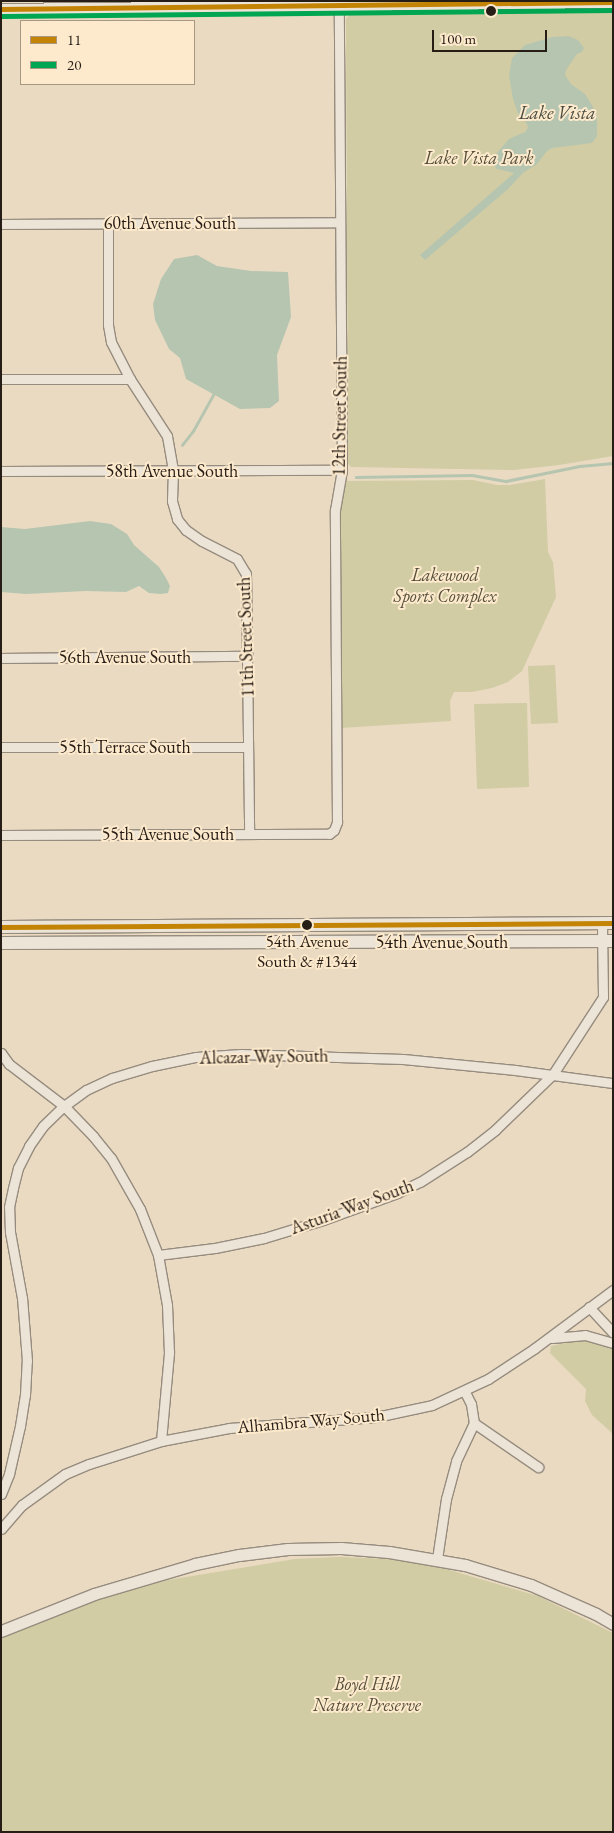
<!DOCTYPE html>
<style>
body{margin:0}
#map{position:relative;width:614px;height:1833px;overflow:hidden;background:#eadac2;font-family:"EB Garamond",serif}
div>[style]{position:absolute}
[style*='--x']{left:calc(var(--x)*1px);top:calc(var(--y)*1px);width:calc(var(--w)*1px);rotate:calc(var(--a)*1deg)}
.green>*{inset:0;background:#d1cca4}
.water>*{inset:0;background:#b6c5b0}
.stream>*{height:2.5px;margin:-1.25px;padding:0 1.25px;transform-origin:1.25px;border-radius:1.25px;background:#b6c5b0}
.roads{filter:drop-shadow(1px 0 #968c7e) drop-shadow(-1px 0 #968c7e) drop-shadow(0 1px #968c7e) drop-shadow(0 -1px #968c7e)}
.minor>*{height:9px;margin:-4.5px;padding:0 4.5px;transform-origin:4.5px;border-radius:4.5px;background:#ede4d8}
.tertiary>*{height:11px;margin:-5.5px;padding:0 5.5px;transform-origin:5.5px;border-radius:5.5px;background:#ede4d8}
.secondary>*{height:12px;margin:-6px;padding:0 6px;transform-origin:6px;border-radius:6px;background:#ede4d8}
.bus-1>*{height:5px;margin:-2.5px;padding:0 2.5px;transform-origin:2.5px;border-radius:2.5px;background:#c38406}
.bus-2>*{height:5px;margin:-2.5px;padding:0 2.5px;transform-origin:2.5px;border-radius:2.5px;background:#00a651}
.dots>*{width:14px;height:14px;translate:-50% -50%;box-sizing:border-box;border:2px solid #fdeacc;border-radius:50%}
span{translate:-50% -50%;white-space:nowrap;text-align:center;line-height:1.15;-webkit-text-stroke:4px #fdeacc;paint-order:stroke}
.bus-label{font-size:17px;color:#271d17}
.park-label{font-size:18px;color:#544e3a;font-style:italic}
.street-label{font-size:18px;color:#271d17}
.water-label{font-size:19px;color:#4b4d42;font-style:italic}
.frame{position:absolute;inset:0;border:2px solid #271d17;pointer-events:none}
.legend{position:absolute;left:20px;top:20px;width:175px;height:65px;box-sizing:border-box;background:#fdeacc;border:1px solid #a79884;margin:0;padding:6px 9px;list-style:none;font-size:15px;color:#271d17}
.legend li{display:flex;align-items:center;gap:10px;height:25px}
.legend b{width:25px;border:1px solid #a79884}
.scale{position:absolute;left:432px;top:30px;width:115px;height:22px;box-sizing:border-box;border:2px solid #271d17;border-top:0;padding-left:6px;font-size:15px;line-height:18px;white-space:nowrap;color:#271d17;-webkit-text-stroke:4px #fdeacc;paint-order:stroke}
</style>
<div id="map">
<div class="green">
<div style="clip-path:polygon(613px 9px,613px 456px,559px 465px,514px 470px,351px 467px,348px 464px,346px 19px,351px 13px,362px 11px)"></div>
<div style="clip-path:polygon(545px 479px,548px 552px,553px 562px,556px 597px,522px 671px,508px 682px,492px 688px,472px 692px,454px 692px,450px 701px,451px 721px,341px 728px,339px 511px,343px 481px,473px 480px,497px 485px,510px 485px)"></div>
<div style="clip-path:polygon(555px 665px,558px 723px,531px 724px,528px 666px)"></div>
<div style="clip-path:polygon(527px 703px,529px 787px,477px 789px,474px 704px)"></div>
<div style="clip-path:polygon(613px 1330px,613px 1434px,592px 1415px,585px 1401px,586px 1389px,550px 1353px,551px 1346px,578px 1340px,596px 1342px)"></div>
<div style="clip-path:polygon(339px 1557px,392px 1559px,439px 1567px,538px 1596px,613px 1633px,613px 1832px,1px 1832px,1px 1639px,53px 1616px,100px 1599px,168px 1580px,295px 1559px)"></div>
</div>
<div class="water">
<div style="clip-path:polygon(568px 36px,578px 40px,584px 48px,582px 52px,577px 54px,566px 70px,565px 75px,571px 84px,585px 94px,593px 107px,597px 118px,597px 136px,592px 143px,552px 148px,547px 151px,537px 164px,523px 173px,508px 189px,425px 260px,420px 255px,514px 173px,497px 169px,490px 161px,509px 139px,525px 132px,528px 128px,527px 124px,518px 113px,513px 99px,509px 75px,512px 58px,525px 45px,552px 37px)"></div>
<div style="clip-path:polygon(197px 255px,217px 266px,251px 271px,288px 272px,291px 317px,277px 355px,279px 401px,270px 408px,240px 409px,186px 379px,180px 358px,169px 349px,155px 320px,153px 304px,161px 279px,174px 259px)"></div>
<div style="clip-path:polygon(90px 521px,111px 524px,127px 534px,134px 545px,159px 567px,166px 578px,170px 586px,168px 593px,161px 594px,149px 593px,139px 586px,126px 592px,85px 591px,26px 594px,1px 592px,1px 527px,25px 529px)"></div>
</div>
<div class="stream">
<div style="--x:182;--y:445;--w:18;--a:-52"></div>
<div style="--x:193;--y:431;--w:41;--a:-60.9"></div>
<div style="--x:356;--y:477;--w:116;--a:-1"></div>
<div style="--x:472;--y:475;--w:35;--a:10"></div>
<div style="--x:506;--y:481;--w:76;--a:-11.5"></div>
<div style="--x:580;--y:466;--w:33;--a:-5"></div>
</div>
<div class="roads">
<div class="minor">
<div style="--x:1;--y:224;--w:339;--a:-0.3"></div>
<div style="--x:108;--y:224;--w:101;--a:90"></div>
<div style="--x:108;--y:325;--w:17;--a:80"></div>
<div style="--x:111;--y:342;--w:42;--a:62.8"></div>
<div style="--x:130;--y:379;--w:68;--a:57"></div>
<div style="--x:167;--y:436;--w:36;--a:80"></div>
<div style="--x:173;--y:471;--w:30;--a:92"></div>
<div style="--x:172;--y:501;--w:19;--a:74"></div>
<div style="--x:177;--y:519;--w:14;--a:51"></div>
<div style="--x:186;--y:530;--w:19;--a:35"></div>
<div style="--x:202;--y:541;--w:39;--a:27"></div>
<div style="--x:237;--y:559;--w:17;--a:59"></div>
<div style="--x:246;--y:574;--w:259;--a:89.3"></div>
<div style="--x:1;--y:379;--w:129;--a:0"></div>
<div style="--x:1;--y:471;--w:341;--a:-0.2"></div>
<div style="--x:1;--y:658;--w:247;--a:-0.5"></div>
<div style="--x:1;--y:747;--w:247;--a:0"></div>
<div style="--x:1;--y:835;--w:328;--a:-0.2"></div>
<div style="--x:329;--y:834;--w:6;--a:-39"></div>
<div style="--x:334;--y:830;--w:9;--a:-69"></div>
<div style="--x:337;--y:822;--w:312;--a:-90.4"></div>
<div style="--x:335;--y:510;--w:41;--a:-80.1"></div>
<div style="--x:342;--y:470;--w:469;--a:-90.4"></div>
<div style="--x:1;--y:1053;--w:14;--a:54"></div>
<div style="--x:9;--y:1064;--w:69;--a:37.4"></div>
<div style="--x:64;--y:1106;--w:42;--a:46"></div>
<div style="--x:93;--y:1136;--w:28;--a:51"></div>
<div style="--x:111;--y:1158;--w:59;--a:60.4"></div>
<div style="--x:140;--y:1209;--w:49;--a:68.6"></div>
<div style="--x:158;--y:1255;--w:51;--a:79.8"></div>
<div style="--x:167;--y:1305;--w:48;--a:87.6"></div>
<div style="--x:169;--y:1353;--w:88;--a:95.2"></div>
<div style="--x:158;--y:1255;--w:57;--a:-7"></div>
<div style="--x:215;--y:1248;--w:50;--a:-11.5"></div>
<div style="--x:264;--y:1238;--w:62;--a:-17"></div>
<div style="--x:323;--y:1220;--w:79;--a:-20"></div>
<div style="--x:397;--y:1193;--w:25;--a:-26"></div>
<div style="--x:420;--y:1182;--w:56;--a:-32.6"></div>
<div style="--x:467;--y:1152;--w:36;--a:-38"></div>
<div style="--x:495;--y:1130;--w:81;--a:-44"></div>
<div style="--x:553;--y:1074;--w:92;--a:-57"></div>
<div style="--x:603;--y:997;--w:74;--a:-90.8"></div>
<div style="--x:589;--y:1307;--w:35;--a:47"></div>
<div style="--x:552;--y:1338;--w:33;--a:-5"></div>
<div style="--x:585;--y:1335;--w:29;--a:16"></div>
<div style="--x:474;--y:1423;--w:78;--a:34.5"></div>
<div style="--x:1;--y:1494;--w:22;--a:-68"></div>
<div style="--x:9;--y:1474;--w:49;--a:-77.1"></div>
<div style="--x:20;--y:1426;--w:31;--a:-81"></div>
<div style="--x:25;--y:1395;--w:34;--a:-87"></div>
<div style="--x:27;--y:1361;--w:63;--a:-94.5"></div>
<div style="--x:22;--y:1298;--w:67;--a:-100.3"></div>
<div style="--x:10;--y:1232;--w:25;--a:-92"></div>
<div style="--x:9;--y:1207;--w:19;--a:-78"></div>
<div style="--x:13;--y:1188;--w:21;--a:-76"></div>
<div style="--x:18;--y:1168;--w:25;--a:-63"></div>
<div style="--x:29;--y:1146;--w:24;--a:-55"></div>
<div style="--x:43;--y:1126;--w:29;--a:-44"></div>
<div style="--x:64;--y:1106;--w:27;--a:-36"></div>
<div style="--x:86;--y:1090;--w:29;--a:-25"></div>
<div style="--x:112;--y:1078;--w:42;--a:-16.7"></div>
<div style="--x:152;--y:1066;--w:45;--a:-11.6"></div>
<div style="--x:196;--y:1057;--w:45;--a:-3.8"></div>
<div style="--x:241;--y:1054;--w:162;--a:1.8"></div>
<div style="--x:403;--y:1059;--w:113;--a:5.6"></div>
<div style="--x:515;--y:1070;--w:99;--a:7.6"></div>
<div style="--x:1;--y:1529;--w:32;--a:-49"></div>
<div style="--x:22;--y:1505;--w:53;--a:-35.8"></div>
<div style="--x:65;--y:1474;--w:26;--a:-23"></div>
<div style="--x:89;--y:1464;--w:76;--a:-17.7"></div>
<div style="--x:161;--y:1441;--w:69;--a:-10.8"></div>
<div style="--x:229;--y:1428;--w:147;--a:-4.3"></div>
<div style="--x:376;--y:1417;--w:57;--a:-12.1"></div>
<div style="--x:432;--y:1405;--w:62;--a:-24.9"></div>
<div style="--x:488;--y:1379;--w:56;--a:-33.4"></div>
<div style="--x:535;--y:1348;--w:97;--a:-36.6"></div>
<div style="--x:437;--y:1559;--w:61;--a:-81.5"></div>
<div style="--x:446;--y:1499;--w:39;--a:-75"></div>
<div style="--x:456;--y:1461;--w:42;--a:-64.7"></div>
<div style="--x:474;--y:1423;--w:19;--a:-99"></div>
<div style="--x:471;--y:1404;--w:13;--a:-117"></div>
</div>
<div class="tertiary">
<div style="--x:1;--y:9;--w:612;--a:-0.66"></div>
<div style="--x:1;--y:1631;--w:100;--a:-21.7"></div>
<div style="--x:94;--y:1594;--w:105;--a:-16.5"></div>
<div style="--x:195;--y:1564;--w:45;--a:-11.6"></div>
<div style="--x:239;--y:1555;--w:49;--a:-7"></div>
<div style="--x:288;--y:1549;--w:53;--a:-1.1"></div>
<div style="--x:341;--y:1548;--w:48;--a:4.8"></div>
<div style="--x:389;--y:1552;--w:77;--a:9.7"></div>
<div style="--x:465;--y:1565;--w:69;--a:16.9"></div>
<div style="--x:531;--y:1585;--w:71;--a:24"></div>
<div style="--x:596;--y:1614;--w:20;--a:30"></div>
</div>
<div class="secondary">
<div style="--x:1;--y:927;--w:612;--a:-0.37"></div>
<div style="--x:1;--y:943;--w:612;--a:-0.19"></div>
</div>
</div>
<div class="bus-1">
<div style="--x:1;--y:9;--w:612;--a:-0.66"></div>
<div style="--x:1;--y:927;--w:612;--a:-0.37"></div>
</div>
<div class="bus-2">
<div style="--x:1;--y:16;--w:612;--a:-0.56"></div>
</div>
<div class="dots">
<div style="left:491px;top:11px;background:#271d17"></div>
<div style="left:307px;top:925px;background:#271d17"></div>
</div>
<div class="bus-label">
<span style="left:307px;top:952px">54th Avenue<br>South &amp; #1344</span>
</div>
<div class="park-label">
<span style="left:479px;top:158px">Lake Vista Park</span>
<span style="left:445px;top:586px">Lakewood<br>Sports Complex</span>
<span style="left:367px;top:1695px">Boyd Hill<br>Nature Preserve</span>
</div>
<div class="street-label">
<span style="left:170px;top:223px">60th Avenue South</span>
<span style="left:340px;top:416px;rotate:-89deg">12th Street South</span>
<span style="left:172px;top:471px">58th Avenue South</span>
<span style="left:246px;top:637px;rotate:-92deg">11th Street South</span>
<span style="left:125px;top:657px">56th Avenue South</span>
<span style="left:125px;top:747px">55th Terrace South</span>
<span style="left:168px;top:834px">55th Avenue South</span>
<span style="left:442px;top:942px">54th Avenue South</span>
<span style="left:264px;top:1057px;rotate:-1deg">Alcazar Way South</span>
<span style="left:352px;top:1207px;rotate:-20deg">Asturia Way South</span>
<span style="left:311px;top:1421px;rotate:-5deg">Alhambra Way South</span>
</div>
<div class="water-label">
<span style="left:557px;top:113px">Lake Vista</span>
</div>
<div class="frame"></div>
<ul class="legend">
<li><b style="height:6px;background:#c38406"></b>11</li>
<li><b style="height:6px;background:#00a651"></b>20</li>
</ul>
<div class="scale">100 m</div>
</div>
